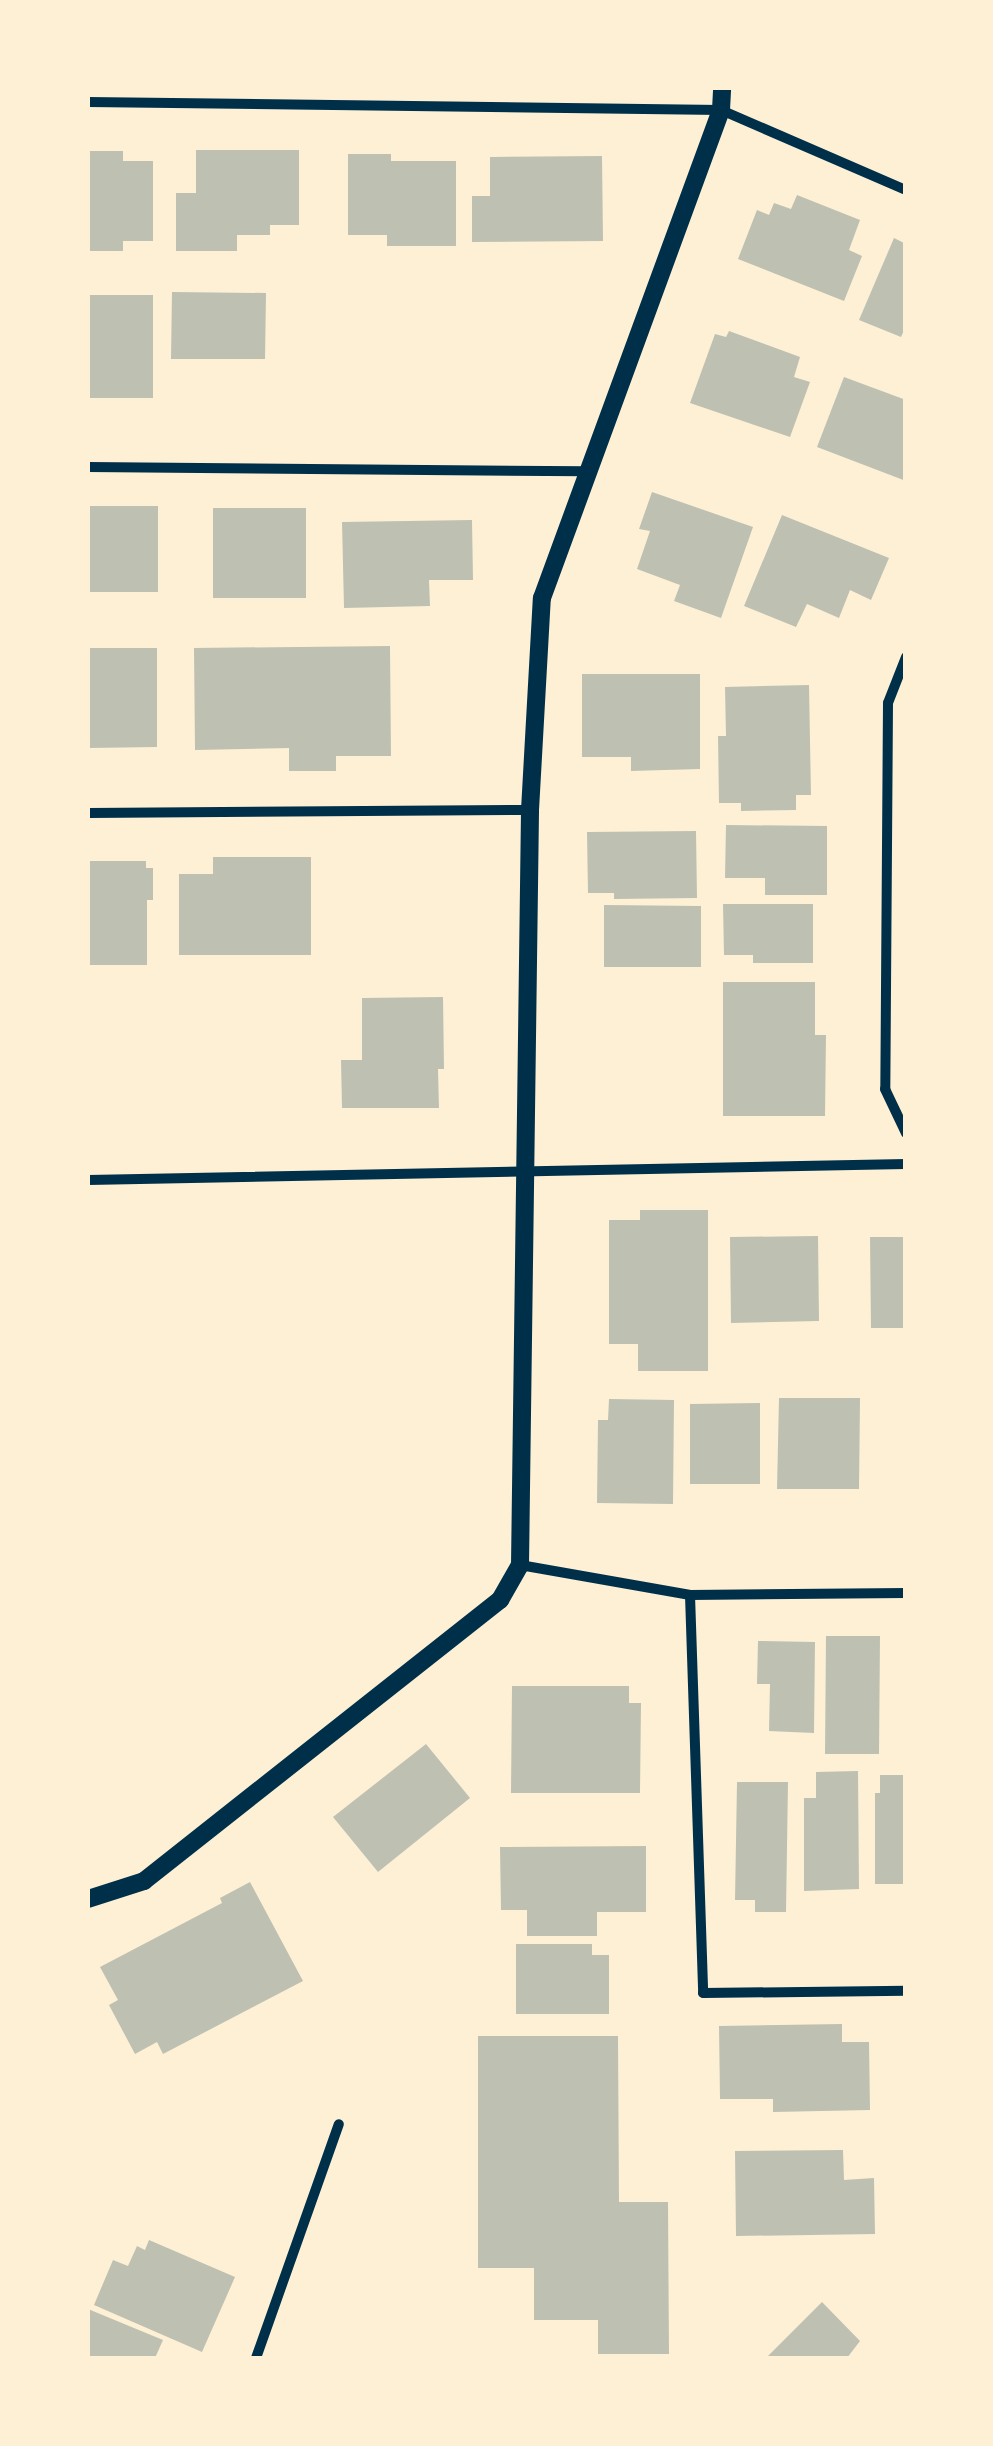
<!DOCTYPE html>
<style>
body{margin:0}
#map{position:relative;width:993px;height:2446px;overflow:hidden;background:#fdf0d5;font-family:"Asap Condensed",sans-serif}
div>[style]{position:absolute}
[style*='--x']{left:calc(var(--x)*1px);top:calc(var(--y)*1px);width:calc(var(--w)*1px);rotate:calc(var(--a)*1deg)}
.building>*{inset:0;background:#bec0b2}
.minor>*{height:10px;margin:-5px;padding:0 5px;transform-origin:5px;border-radius:5px;background:#003049}
.tertiary>*{height:18px;margin:-9px;padding:0 9px;transform-origin:9px;border-radius:9px;background:#003049}
span{translate:-50% -50%;white-space:nowrap;text-align:center;line-height:1.15;-webkit-text-stroke:10px #fdf0d5;paint-order:stroke}
.frame{position:absolute;inset:0;border:90px solid #fdf0d5;pointer-events:none}
</style>
<div id="map">
<div class="building">
<div style="clip-path:polygon(196px 150px,299px 150px,299px 225px,270px 225px,270px 235px,237px 235px,237px 251px,176px 251px,176px 193px,196px 193px)"></div>
<div style="clip-path:polygon(88px 151px,123px 151px,123px 161px,153px 161px,153px 241px,123px 241px,123px 251px,88px 251px)"></div>
<div style="clip-path:polygon(348px 154px,391px 154px,391px 161px,456px 161px,456px 246px,387px 246px,387px 235px,348px 235px)"></div>
<div style="clip-path:polygon(602px 156px,603px 241px,472px 242px,472px 196px,490px 196px,490px 157px)"></div>
<div style="clip-path:polygon(797px 195px,860px 220px,849px 250px,862px 256px,844px 301px,738px 259px,757px 210px,769px 215px,774px 203px,791px 209px)"></div>
<div style="clip-path:polygon(894px 238px,906px 244px,906px 326px,901px 337px,859px 320px)"></div>
<div style="clip-path:polygon(172px 292px,266px 293px,265px 359px,171px 359px)"></div>
<div style="clip-path:polygon(88px 295px,153px 295px,153px 398px,88px 398px)"></div>
<div style="clip-path:polygon(729px 331px,800px 357px,794px 377px,810px 382px,790px 437px,690px 403px,715px 334px,726px 337px)"></div>
<div style="clip-path:polygon(844px 377px,906px 400px,906px 481px,817px 447px)"></div>
<div style="clip-path:polygon(652px 492px,753px 527px,721px 618px,674px 601px,680px 585px,637px 569px,650px 531px,639px 529px)"></div>
<div style="clip-path:polygon(88px 506px,158px 506px,158px 592px,88px 592px)"></div>
<div style="clip-path:polygon(213px 508px,306px 508px,306px 598px,213px 598px)"></div>
<div style="clip-path:polygon(782px 515px,889px 558px,871px 600px,850px 590px,839px 618px,807px 604px,796px 627px,744px 606px)"></div>
<div style="clip-path:polygon(472px 520px,473px 580px,429px 580px,430px 606px,344px 608px,342px 522px)"></div>
<div style="clip-path:polygon(390px 646px,391px 756px,336px 756px,336px 771px,289px 771px,289px 748px,195px 750px,194px 648px)"></div>
<div style="clip-path:polygon(88px 648px,157px 648px,157px 747px,88px 748px)"></div>
<div style="clip-path:polygon(582px 674px,700px 674px,700px 769px,631px 771px,631px 757px,582px 757px)"></div>
<div style="clip-path:polygon(809px 685px,811px 795px,796px 795px,796px 810px,741px 811px,741px 803px,719px 803px,718px 736px,726px 736px,725px 687px)"></div>
<div style="clip-path:polygon(726px 825px,827px 826px,827px 895px,765px 895px,765px 878px,725px 878px)"></div>
<div style="clip-path:polygon(696px 831px,697px 898px,614px 899px,614px 893px,588px 893px,587px 832px)"></div>
<div style="clip-path:polygon(213px 857px,311px 857px,311px 955px,179px 955px,179px 874px,213px 874px)"></div>
<div style="clip-path:polygon(88px 861px,146px 861px,146px 868px,153px 868px,153px 900px,147px 900px,147px 965px,88px 965px)"></div>
<div style="clip-path:polygon(723px 904px,813px 904px,813px 963px,753px 963px,753px 955px,724px 955px)"></div>
<div style="clip-path:polygon(604px 905px,701px 906px,701px 967px,604px 967px)"></div>
<div style="clip-path:polygon(723px 982px,815px 982px,815px 1035px,826px 1035px,825px 1116px,723px 1116px)"></div>
<div style="clip-path:polygon(443px 997px,444px 1069px,438px 1069px,439px 1108px,342px 1108px,341px 1060px,362px 1060px,362px 998px)"></div>
<div style="clip-path:polygon(640px 1210px,708px 1210px,708px 1371px,638px 1371px,638px 1344px,609px 1344px,609px 1220px,640px 1220px)"></div>
<div style="clip-path:polygon(818px 1236px,819px 1321px,731px 1323px,730px 1237px)"></div>
<div style="clip-path:polygon(870px 1237px,906px 1237px,906px 1328px,871px 1328px)"></div>
<div style="clip-path:polygon(779px 1398px,860px 1398px,859px 1489px,777px 1489px)"></div>
<div style="clip-path:polygon(609px 1399px,674px 1400px,673px 1504px,597px 1503px,598px 1420px,608px 1420px)"></div>
<div style="clip-path:polygon(760px 1403px,760px 1484px,690px 1484px,690px 1404px)"></div>
<div style="clip-path:polygon(826px 1636px,880px 1636px,879px 1754px,825px 1754px)"></div>
<div style="clip-path:polygon(758px 1641px,815px 1642px,814px 1733px,769px 1731px,770px 1684px,757px 1684px)"></div>
<div style="clip-path:polygon(512px 1686px,629px 1686px,629px 1703px,641px 1703px,640px 1793px,511px 1793px)"></div>
<div style="clip-path:polygon(426px 1744px,470px 1798px,378px 1872px,333px 1817px)"></div>
<div style="clip-path:polygon(858px 1771px,859px 1889px,804px 1891px,804px 1798px,816px 1798px,816px 1772px)"></div>
<div style="clip-path:polygon(880px 1775px,906px 1775px,906px 1884px,875px 1884px,875px 1793px,880px 1793px)"></div>
<div style="clip-path:polygon(737px 1782px,788px 1782px,786px 1912px,755px 1912px,755px 1900px,735px 1900px)"></div>
<div style="clip-path:polygon(646px 1846px,646px 1912px,597px 1912px,597px 1936px,527px 1936px,527px 1910px,501px 1910px,500px 1847px)"></div>
<div style="clip-path:polygon(250px 1882px,303px 1981px,163px 2054px,157px 2042px,135px 2054px,109px 2005px,118px 2000px,100px 1967px,222px 1903px,220px 1898px)"></div>
<div style="clip-path:polygon(516px 1944px,592px 1944px,592px 1955px,609px 1955px,609px 2014px,516px 2014px)"></div>
<div style="clip-path:polygon(842px 2024px,842px 2042px,869px 2042px,870px 2110px,773px 2112px,773px 2099px,720px 2099px,719px 2026px)"></div>
<div style="clip-path:polygon(478px 2036px,618px 2036px,619px 2202px,668px 2202px,669px 2354px,598px 2354px,598px 2320px,534px 2320px,534px 2268px,478px 2268px)"></div>
<div style="clip-path:polygon(843px 2150px,844px 2180px,874px 2178px,875px 2234px,736px 2236px,735px 2151px)"></div>
<div style="clip-path:polygon(149px 2240px,235px 2277px,202px 2352px,94px 2305px,113px 2260px,128px 2266px,137px 2246px,145px 2250px)"></div>
<div style="clip-path:polygon(822px 2302px,860px 2341px,847px 2358px,766px 2358px)"></div>
<div style="clip-path:polygon(88px 2309px,163px 2340px,155px 2358px,88px 2358px)"></div>
</div>
<div class="minor">
<div style="--x:88;--y:102;--w:633;--a:0.72"></div>
<div style="--x:721;--y:110;--w:202;--a:23.4"></div>
<div style="--x:88;--y:467;--w:498;--a:0.5"></div>
<div style="--x:906;--y:657;--w:49;--a:111.4"></div>
<div style="--x:888;--y:703;--w:386;--a:90.4"></div>
<div style="--x:885;--y:1089;--w:49;--a:64.5"></div>
<div style="--x:88;--y:813;--w:442;--a:-0.4"></div>
<div style="--x:88;--y:1180;--w:818;--a:-1.12"></div>
<div style="--x:520;--y:1565;--w:173;--a:10"></div>
<div style="--x:690;--y:1595;--w:216;--a:-0.5"></div>
<div style="--x:690;--y:1595;--w:398;--a:88.1"></div>
<div style="--x:703;--y:1993;--w:203;--a:-0.6"></div>
<div style="--x:256;--y:2358;--w:248;--a:-70.5"></div>
</div>
<div class="tertiary">
<div style="--x:88;--y:1899;--w:59;--a:-17.8"></div>
<div style="--x:144;--y:1881;--w:454;--a:-38.3"></div>
<div style="--x:500;--y:1600;--w:40;--a:-60.3"></div>
<div style="--x:520;--y:1565;--w:755;--a:-89.24"></div>
<div style="--x:530;--y:810;--w:212;--a:-86.8"></div>
<div style="--x:542;--y:598;--w:520;--a:-69.86"></div>
<div style="--x:721;--y:110;--w:22;--a:-87"></div>
</div>
<div class="frame"></div>
</div>
